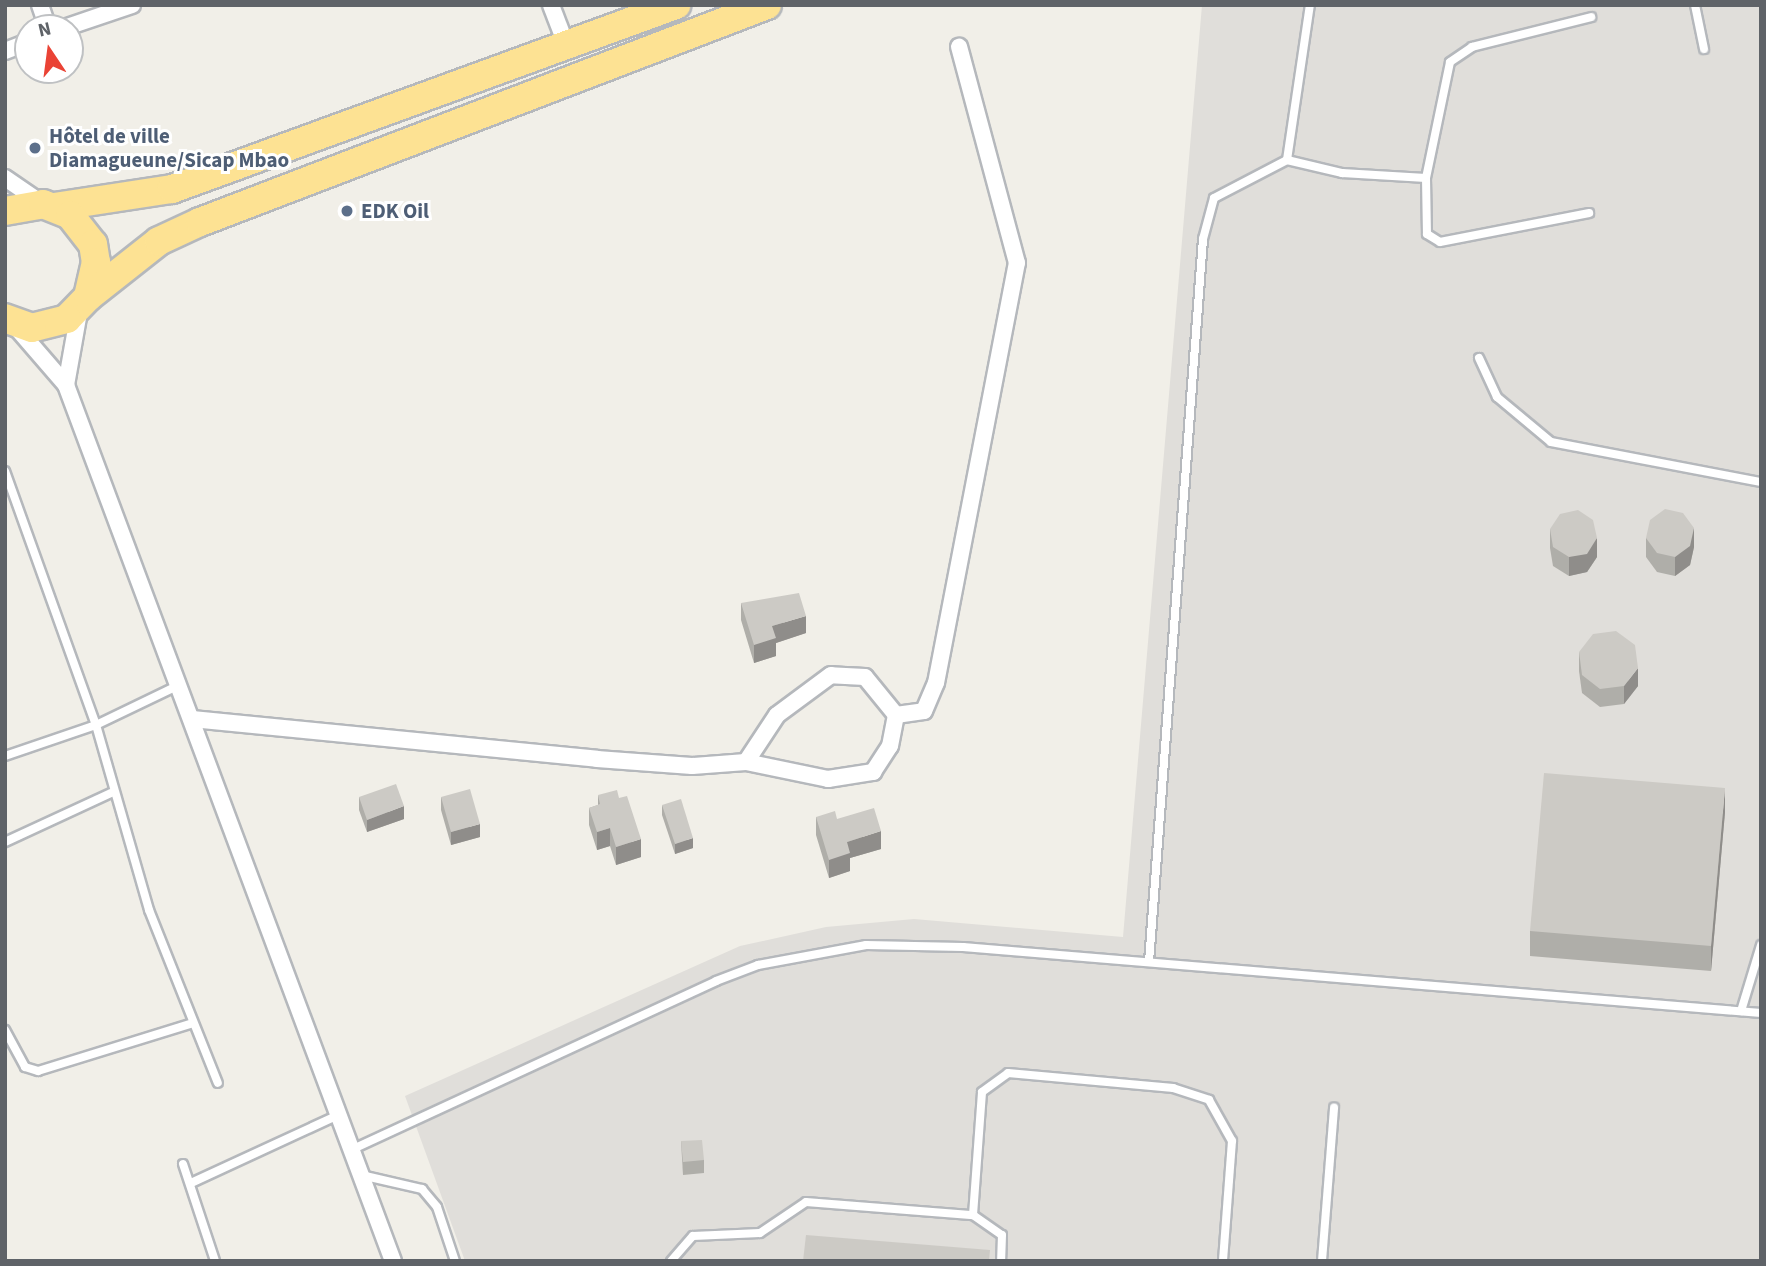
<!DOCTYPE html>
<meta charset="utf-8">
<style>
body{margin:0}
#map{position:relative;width:1766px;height:1266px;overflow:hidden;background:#f1efe8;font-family:"Source Sans 3",sans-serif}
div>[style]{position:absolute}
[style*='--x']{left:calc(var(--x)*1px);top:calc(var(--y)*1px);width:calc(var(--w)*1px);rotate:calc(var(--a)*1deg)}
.industrial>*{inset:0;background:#e0deda}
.roads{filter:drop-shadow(2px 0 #b5b8bc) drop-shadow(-2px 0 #b5b8bc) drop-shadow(0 2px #b5b8bc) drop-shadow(0 -2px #b5b8bc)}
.lane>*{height:8px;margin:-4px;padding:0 4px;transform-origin:4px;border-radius:4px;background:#fff}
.street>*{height:16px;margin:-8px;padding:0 8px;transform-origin:8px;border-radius:8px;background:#fff}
.highway>*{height:28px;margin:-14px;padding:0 14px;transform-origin:14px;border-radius:14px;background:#fde293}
.wall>*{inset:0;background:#afaea9}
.shaded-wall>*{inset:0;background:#8f8d8a}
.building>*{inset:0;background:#cccac5}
.dots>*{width:19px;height:19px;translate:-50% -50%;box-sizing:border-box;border:4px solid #fff;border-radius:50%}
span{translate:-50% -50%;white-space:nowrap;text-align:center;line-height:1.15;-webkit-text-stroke:6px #fff;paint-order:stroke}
.service-label{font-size:21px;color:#4e5e75;font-weight:700}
.left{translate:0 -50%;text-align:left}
.frame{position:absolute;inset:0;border:7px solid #5f6368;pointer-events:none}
.north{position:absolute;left:14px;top:14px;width:70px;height:70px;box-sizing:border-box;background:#fff;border:2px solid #bfc1c3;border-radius:50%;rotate:347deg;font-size:19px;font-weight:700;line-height:28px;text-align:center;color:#5f6368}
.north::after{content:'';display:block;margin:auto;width:24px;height:32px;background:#ea4335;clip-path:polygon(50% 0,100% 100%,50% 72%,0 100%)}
</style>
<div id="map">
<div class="industrial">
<div style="clip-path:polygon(1202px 5px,1761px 5px,1761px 1261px,465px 1261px,405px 1096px,740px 946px,826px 927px,914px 919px,1123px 937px)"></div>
</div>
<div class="roads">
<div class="lane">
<div style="--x:1695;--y:5;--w:45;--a:78.4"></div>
<div style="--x:1287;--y:160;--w:57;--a:13.3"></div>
<div style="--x:1342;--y:173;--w:84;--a:3.4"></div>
<div style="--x:1426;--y:178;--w:56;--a:89"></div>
<div style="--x:1427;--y:234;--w:15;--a:32"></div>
<div style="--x:1440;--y:242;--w:152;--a:-11"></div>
<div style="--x:1426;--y:178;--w:118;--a:-78.3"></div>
<div style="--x:1450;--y:62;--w:27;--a:-34"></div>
<div style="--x:1472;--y:47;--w:123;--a:-14.1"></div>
<div style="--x:1479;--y:358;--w:43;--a:65.2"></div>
<div style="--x:1497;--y:397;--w:70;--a:39.8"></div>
<div style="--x:1551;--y:442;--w:214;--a:10.8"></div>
<div style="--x:5;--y:471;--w:270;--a:70.3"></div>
<div style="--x:96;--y:725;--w:192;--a:74"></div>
<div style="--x:149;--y:910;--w:186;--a:68.3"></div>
<div style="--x:5;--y:756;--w:96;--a:-18.8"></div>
<div style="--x:96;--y:725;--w:92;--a:-25.7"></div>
<div style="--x:5;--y:842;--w:117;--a:-24.8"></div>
<div style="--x:1149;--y:962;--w:725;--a:-85.73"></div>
<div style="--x:1203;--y:239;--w:42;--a:-75"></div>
<div style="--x:1214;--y:198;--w:82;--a:-27.5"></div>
<div style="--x:1287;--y:160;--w:157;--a:-81.6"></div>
<div style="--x:1741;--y:1011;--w:69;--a:-73.1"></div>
<div style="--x:5;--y:1030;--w:42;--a:61.6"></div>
<div style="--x:25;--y:1067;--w:14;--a:17"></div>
<div style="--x:38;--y:1071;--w:162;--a:-17.2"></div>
<div style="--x:351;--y:1150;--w:402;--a:-24.8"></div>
<div style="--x:716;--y:981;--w:45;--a:-20.9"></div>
<div style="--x:758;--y:965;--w:110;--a:-10.5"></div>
<div style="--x:866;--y:945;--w:97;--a:1.2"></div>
<div style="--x:963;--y:947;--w:801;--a:4.73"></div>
<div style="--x:183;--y:1164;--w:102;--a:71.7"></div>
<div style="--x:361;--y:1175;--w:63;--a:12.9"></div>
<div style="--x:422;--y:1189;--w:23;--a:50"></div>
<div style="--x:437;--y:1207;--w:57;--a:71.6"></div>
<div style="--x:191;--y:1183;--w:162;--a:-24.8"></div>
<div style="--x:973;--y:1215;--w:35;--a:35"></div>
<div style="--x:1002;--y:1235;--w:26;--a:92"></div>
<div style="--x:671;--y:1261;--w:33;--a:-49"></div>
<div style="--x:693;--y:1236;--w:67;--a:-2.6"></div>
<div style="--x:760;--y:1233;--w:55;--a:-34"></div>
<div style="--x:806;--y:1202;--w:168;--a:4.5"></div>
<div style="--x:973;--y:1215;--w:123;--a:-85.8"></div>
<div style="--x:982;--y:1092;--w:32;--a:-36"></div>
<div style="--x:1008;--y:1073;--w:166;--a:5.2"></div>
<div style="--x:1173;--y:1088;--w:38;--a:18"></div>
<div style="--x:1209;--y:1100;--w:47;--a:60.7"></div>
<div style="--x:1232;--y:1141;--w:120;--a:94.3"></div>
<div style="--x:1322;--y:1261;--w:154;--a:-85.5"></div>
</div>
<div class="street">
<div style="--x:40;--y:5;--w:24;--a:71"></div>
<div style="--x:551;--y:5;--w:45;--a:69.1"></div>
<div style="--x:64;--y:28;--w:72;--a:-18.7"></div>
<div style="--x:5;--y:51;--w:25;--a:-21"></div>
<div style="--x:5;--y:178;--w:46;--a:34.4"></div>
<div style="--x:16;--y:327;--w:77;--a:49.2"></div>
<div style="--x:66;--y:385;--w:935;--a:69.53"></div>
<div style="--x:66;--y:385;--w:74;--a:-79.9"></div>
<div style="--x:896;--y:715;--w:28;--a:-8"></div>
<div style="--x:924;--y:711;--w:30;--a:-67"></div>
<div style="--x:936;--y:683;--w:428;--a:-79.1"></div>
<div style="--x:1017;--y:263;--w:224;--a:-105"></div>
<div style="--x:192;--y:719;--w:407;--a:5.6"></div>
<div style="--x:597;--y:759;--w:95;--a:4.2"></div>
<div style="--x:692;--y:766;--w:54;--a:-4.2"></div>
<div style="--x:746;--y:762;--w:84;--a:11.7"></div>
<div style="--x:828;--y:779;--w:46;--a:-8.8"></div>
<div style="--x:873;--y:772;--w:31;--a:-57"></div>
<div style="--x:890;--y:746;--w:32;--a:-79"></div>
<div style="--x:896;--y:715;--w:49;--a:-129.2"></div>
<div style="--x:865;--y:677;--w:34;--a:-177"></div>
<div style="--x:831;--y:675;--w:67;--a:143.5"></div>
<div style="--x:777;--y:715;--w:56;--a:123.4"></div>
</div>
<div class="highway">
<div style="--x:54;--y:207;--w:119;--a:-8.7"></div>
<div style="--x:172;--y:189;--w:537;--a:-20.06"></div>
<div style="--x:5;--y:211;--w:39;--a:-10"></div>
<div style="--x:43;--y:204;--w:29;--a:22"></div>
<div style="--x:70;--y:215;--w:37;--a:52"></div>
<div style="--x:93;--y:244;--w:18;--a:81"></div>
<div style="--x:96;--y:262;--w:36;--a:103"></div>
<div style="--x:88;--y:297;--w:30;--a:134"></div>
<div style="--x:67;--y:319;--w:36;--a:166"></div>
<div style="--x:32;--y:328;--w:29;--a:-160"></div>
<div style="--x:88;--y:297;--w:90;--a:-38.3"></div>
<div style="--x:159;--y:241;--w:45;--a:-24.9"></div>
<div style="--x:200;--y:222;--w:607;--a:-20.94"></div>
</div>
</div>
<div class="wall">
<div style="clip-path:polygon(1550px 529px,1597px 557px,1587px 572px,1569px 576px,1553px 566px,1550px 548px)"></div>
<div style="clip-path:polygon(1646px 538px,1694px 547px,1690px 565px,1675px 576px,1657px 572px,1646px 557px)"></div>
<div style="clip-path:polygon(741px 603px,806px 633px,776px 643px,776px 656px,754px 663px,741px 620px)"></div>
<div style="clip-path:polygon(1579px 652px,1638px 686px,1624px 704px,1600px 707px,1582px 693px,1579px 671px)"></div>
<div style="clip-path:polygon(598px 795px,641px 857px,616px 865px,610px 846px,597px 850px,589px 825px,589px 808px,598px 805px)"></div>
<div style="clip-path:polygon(359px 797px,404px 819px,367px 832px,359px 810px)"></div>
<div style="clip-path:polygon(441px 797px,480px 837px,451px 845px,441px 810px)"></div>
<div style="clip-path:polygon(662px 805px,693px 848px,675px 854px,662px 815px)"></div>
<div style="clip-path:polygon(1725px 812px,1711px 971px,1530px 956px,1530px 931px)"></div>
<div style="clip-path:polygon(816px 817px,837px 819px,881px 849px,850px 858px,850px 871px,829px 878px,816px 835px)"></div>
<div style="clip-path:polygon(681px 1141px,704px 1160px,704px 1173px,683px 1175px)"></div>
</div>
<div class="shaded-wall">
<div style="clip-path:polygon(1694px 528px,1694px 547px,1690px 565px,1675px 576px,1675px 557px)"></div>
<div style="clip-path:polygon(1597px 538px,1597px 557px,1587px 572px,1569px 576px,1569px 557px)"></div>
<div style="clip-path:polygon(806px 616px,806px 633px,776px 643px,776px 656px,754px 663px,754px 645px,772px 626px)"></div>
<div style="clip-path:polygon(1638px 668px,1638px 686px,1624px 704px,1624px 686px)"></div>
<div style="clip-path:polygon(1725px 788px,1725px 812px,1711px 971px,1711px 946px)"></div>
<div style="clip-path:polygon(404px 806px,404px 819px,367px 832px,367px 820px)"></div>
<div style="clip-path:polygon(480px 824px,480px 837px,451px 845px,451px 832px)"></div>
<div style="clip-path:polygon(610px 828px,610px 846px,597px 850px,597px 832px)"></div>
<div style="clip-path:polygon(881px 831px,881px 849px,850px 858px,850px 871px,829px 878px,829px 860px,847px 842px)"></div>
<div style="clip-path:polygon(693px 838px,693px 848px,675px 854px,675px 844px)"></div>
<div style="clip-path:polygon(641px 839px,641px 857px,616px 865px,616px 847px)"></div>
</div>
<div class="building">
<div style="clip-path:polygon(1665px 509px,1683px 513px,1694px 528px,1690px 546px,1675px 557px,1657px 553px,1646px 538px,1650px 520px)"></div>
<div style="clip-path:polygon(1578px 510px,1593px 520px,1597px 538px,1587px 554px,1569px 557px,1553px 547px,1550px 529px,1560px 514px)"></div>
<div style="clip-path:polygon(799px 593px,806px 616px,772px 626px,776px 638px,754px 645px,741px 603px)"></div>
<div style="clip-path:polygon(1616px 631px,1635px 645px,1638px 668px,1624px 686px,1600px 689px,1582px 675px,1579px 652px,1593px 634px)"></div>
<div style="clip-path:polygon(1544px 773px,1725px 788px,1711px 946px,1530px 931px)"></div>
<div style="clip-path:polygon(396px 784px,404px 806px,367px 820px,359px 797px)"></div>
<div style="clip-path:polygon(470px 789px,480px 824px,451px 832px,441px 797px)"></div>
<div style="clip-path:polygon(617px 790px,619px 798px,627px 796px,641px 839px,616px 847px,610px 828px,597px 832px,589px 808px,600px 804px,598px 795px)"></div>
<div style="clip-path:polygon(681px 799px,693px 838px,675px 844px,662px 805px)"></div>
<div style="clip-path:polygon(874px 808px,881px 831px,847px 842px,850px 853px,829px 860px,816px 817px,835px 811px,837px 819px)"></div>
<div style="clip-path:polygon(702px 1140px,704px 1160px,683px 1162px,681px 1141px)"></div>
<div style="clip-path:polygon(806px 1235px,990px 1250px,989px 1261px,803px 1261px)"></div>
</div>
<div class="dots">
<div style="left:35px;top:148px;background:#5c6f8a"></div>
<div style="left:347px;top:211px;background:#5c6f8a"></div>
</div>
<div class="service-label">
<span class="left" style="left:49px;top:148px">Hôtel de ville<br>Diamagueune/Sicap Mbao</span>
<span class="left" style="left:361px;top:211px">EDK Oil</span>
</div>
<div class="frame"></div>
<div class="north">N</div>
</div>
